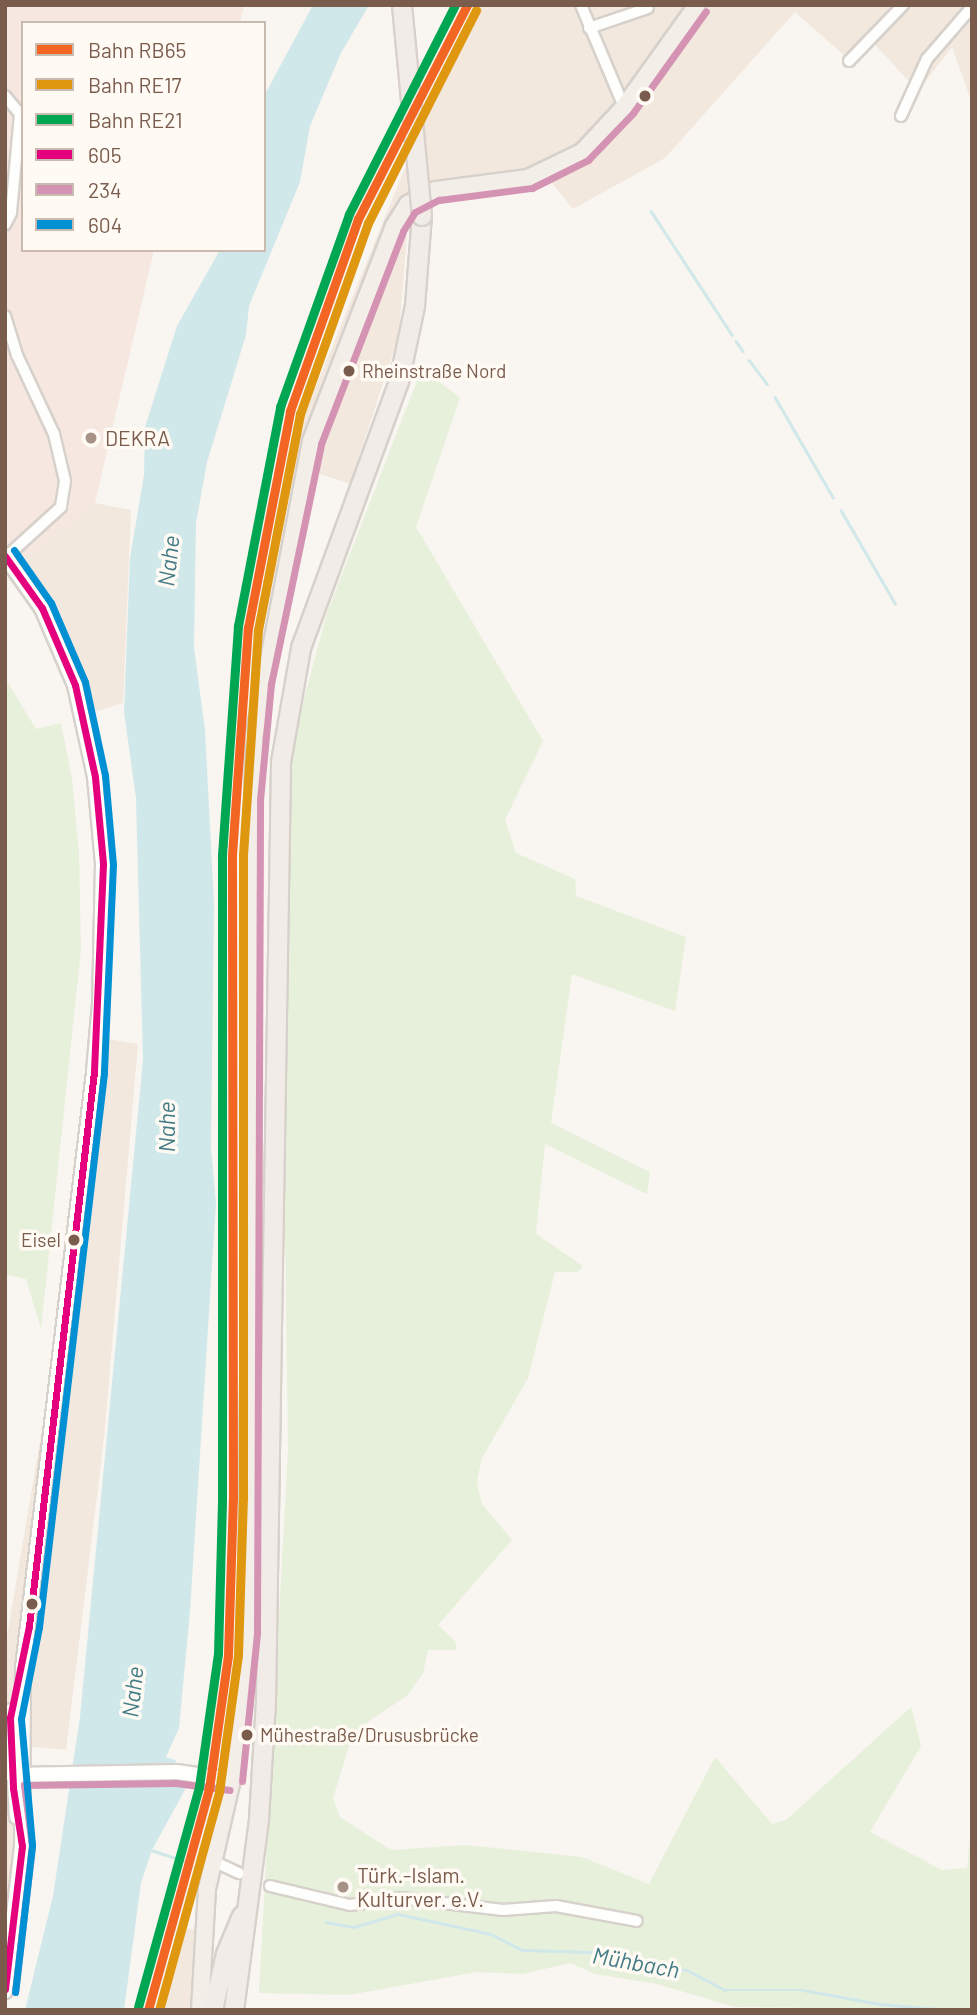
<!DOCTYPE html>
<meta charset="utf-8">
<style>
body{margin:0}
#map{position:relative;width:977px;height:2015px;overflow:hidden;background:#f9f5f0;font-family:Barlow,sans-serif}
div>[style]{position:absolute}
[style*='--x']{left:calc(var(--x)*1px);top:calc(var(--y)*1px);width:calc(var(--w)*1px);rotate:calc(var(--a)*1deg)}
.residential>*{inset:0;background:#f2e8de}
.commercial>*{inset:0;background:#f6e8e1}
.green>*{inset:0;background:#e7f0db}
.water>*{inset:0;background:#d0e8ea}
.stream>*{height:2.5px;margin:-1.25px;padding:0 1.25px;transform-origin:1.25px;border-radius:1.25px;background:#d0e8ea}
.roads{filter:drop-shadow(2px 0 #d7d1cb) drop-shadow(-2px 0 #d7d1cb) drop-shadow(0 2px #d7d1cb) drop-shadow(0 -2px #d7d1cb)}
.minor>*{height:10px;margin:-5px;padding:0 5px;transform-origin:5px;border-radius:5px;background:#fefefd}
.secondary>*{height:14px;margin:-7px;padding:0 7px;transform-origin:7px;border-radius:7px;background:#fefefd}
.primary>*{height:16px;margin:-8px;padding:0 8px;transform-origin:8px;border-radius:8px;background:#f3eee8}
.trunk>*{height:18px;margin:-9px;padding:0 9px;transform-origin:9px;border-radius:9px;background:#f2ece8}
.bridges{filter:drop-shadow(2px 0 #dad1cc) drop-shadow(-2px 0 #dad1cc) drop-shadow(0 2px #dad1cc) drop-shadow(0 -2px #dad1cc)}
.trunk-bridge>*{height:18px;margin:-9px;padding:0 9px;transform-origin:9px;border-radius:9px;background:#f2ece8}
.bus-1>*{height:7px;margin:-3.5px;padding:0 3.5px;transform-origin:3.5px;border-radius:3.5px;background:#e5007d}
.bus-2>*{height:7px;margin:-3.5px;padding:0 3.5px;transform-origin:3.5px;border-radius:3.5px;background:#d593b4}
.bus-3>*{height:7px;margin:-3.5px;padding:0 3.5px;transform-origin:3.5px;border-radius:3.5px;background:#0090d3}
.rail-1>*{height:9px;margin:-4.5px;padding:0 4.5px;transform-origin:4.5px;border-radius:4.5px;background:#f26522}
.rail-2>*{height:9px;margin:-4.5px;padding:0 4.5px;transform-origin:4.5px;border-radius:4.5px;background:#de970f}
.rail-3>*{height:9px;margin:-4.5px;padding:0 4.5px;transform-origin:4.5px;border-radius:4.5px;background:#00a651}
.dots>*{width:19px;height:19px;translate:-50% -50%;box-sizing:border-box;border:4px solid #fffaf3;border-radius:50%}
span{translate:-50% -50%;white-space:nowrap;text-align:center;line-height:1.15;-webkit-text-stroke:7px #fffaf3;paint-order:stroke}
.bus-label{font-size:19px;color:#7a5c4d}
.left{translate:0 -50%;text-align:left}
.right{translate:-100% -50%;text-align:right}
.poi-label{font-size:21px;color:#7a5c4d}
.water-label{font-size:23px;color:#437c86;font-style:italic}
.frame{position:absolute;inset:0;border:7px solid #7a5c4d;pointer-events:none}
.legend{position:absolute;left:21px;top:21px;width:245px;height:231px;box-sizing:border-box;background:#fffaf3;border:2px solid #cabbb1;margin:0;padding:9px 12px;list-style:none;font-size:21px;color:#7a5c4d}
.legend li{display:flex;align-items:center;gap:14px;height:35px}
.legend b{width:35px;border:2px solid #cabbb1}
</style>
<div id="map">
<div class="residential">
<div style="clip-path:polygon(483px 5px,972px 5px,972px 103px,952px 47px,918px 91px,866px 35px,845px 56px,795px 12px,665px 158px,573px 209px,547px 177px,444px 197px,408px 219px,399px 335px,350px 484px,291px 464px,304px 416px,440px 82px)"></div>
<div style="clip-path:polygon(95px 503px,131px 510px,123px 703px,95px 712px,72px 648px,48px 602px,19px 563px)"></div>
<div style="clip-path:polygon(108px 1039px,138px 1044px,104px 1438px,66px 1750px,5px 1744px,5px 1648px)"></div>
<div style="clip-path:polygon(5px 1782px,18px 1839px,5px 1959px)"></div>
<div style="clip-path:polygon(184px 1927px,195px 1930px,197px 2010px,158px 2010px)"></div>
</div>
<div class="commercial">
<div style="clip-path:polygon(5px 5px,244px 5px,240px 23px,23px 23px,23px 250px,154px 250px,95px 503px,19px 563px,5px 548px)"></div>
</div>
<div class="green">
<div style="clip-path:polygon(422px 368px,460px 398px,416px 527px,543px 741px,505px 820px,516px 853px,575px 879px,576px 896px,686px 937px,675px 1011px,572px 974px,551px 1123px,650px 1172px,647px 1194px,545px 1144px,536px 1234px,583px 1266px,578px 1272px,555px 1272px,528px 1378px,481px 1460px,477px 1483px,482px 1504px,512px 1540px,438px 1625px,455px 1641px,457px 1650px,428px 1650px,423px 1673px,408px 1695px,360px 1727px,351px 1739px,333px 1798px,340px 1817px,391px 1850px,466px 1845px,582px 1857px,649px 1884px,715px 1757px,772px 1824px,786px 1820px,911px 1707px,921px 1746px,870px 1832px,942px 1870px,967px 1868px,972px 1821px,972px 2010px,735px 2007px,657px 1984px,595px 1974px,570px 1963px,523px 1974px,477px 1972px,349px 1995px,259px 1993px,288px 1449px,283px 1076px,290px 751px,327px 613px)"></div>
<div style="clip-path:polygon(5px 678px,36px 729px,61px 723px,72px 778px,79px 853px,81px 949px,41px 1329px,26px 1279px,5px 1274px)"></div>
</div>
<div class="water">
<div style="clip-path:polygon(313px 5px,369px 5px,341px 53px,310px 126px,300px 182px,249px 306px,246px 335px,207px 462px,196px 523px,194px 648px,205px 730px,214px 904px,211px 1148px,216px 1203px,190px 1611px,179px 1728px,166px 1757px,175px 1760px,187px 1786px,152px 1850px,141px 1883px,124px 2010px,25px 2010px,53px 1896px,80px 1717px,143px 1060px,136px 798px,124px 712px,130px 558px,144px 475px,145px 427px,177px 326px,220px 250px,264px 250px,264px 96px)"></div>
</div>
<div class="stream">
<div style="--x:651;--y:211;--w:148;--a:56.8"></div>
<div style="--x:736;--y:341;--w:12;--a:55"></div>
<div style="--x:749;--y:360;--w:30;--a:53"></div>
<div style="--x:775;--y:397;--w:116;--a:59.9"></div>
<div style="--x:841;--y:510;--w:108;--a:59.9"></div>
<div style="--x:151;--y:1850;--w:39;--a:18"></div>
<div style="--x:326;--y:1922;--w:28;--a:10"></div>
<div style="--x:354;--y:1927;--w:46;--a:-16.5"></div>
<div style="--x:398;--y:1914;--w:95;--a:12.1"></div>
<div style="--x:491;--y:1934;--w:36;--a:27"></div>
<div style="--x:523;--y:1950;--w:68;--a:1.7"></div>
<div style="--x:591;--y:1952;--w:45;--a:15.6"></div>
<div style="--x:634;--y:1964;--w:53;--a:6.5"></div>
<div style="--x:687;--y:1970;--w:43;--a:27.8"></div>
<div style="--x:725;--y:1990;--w:78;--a:0"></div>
<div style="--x:803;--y:1990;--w:78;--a:10.3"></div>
<div style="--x:880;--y:2004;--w:69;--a:5"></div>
</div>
<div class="roads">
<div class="minor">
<div style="--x:581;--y:5;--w:111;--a:67.1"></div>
<div style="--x:589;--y:28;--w:62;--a:-18.7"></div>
<div style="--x:849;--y:61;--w:78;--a:-46"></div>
<div style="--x:5;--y:96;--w:23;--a:50"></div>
<div style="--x:20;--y:114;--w:99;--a:95.2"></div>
<div style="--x:11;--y:213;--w:13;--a:117"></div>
<div style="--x:901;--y:116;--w:63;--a:-65.5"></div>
<div style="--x:927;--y:59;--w:69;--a:-49.1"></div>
<div style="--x:5;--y:316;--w:41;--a:72.9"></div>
<div style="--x:17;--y:355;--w:87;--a:64.9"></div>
<div style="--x:54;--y:434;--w:48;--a:76.8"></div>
<div style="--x:65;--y:481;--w:26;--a:99"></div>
<div style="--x:61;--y:507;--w:74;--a:137.7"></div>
<div style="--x:213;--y:1861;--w:29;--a:25"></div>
<div style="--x:270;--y:1886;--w:82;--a:13.4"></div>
<div style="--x:350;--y:1905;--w:51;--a:-7.8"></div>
<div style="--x:401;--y:1898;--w:103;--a:6.7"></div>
<div style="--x:503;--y:1910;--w:53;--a:-4.3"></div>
<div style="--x:556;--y:1906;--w:82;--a:10.5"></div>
</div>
<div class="secondary">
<div style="--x:5;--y:556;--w:64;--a:54.6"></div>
<div style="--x:42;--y:608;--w:84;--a:66.8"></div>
<div style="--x:75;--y:685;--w:94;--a:77.7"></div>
<div style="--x:95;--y:777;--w:87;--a:84.7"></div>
<div style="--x:103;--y:864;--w:139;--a:91.2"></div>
<div style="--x:100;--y:1003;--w:69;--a:95"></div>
<div style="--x:94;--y:1072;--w:599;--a:96.8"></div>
<div style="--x:23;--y:1667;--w:179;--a:90.3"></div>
<div style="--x:22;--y:1846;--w:146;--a:96.7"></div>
<div style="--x:11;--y:1711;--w:106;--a:86.8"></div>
<div style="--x:12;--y:1775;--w:165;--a:-1"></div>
<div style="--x:177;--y:1772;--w:56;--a:8.3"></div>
</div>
<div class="primary">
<div style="--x:200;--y:2010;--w:121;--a:-86.7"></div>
<div style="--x:207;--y:1889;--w:112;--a:-77.1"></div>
<div style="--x:232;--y:1780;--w:148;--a:-84.2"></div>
<div style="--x:247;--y:1633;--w:896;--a:-89.55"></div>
<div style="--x:254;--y:737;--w:301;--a:-79.1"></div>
<div style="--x:311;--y:441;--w:230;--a:-68.9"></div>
<div style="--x:394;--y:226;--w:26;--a:-58"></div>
<div style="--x:408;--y:204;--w:31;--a:-27"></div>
<div style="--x:436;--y:190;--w:93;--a:-7.4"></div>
<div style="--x:528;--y:178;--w:60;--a:-25.7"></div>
<div style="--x:582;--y:152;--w:62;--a:-47"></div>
<div style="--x:624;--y:107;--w:125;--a:-54.4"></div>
</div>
<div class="trunk">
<div style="--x:213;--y:2010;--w:57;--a:-76.9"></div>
<div style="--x:226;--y:1954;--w:41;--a:-67.2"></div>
<div style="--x:234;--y:2010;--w:193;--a:-82.5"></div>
<div style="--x:259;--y:1819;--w:119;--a:-86.6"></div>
<div style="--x:266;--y:1700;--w:938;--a:-89.08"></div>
<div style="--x:281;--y:762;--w:116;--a:-80"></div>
<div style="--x:301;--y:648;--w:283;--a:-69.8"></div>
<div style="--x:399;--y:382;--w:78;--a:-78.1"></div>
<div style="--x:415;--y:306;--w:90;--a:-85.6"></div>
</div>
</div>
<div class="bridges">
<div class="trunk-bridge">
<div style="--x:402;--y:5;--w:212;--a:84.6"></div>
</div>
</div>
<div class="bus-1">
<div style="--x:5;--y:556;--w:64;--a:54.6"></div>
<div style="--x:42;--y:608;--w:84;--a:66.8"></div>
<div style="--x:75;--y:685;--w:94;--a:77.7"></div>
<div style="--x:95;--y:777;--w:87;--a:84.7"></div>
<div style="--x:103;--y:864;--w:208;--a:92.5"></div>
<div style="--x:94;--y:1072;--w:558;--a:96.69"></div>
<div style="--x:29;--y:1626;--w:94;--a:101.7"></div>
<div style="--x:10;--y:1718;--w:70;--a:87.5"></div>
<div style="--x:13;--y:1788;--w:59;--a:81.2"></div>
<div style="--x:22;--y:1846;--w:144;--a:96.8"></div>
</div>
<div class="bus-2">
<div style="--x:242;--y:1781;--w:149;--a:-84.2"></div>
<div style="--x:257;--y:1633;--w:833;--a:-89.79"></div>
<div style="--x:260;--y:800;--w:117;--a:-84.6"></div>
<div style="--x:271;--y:684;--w:245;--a:-78.2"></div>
<div style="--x:321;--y:444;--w:228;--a:-68.9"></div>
<div style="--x:403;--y:231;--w:22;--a:-58"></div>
<div style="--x:415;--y:212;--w:27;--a:-27"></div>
<div style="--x:439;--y:200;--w:94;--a:-7.4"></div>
<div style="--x:532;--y:188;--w:63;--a:-26.6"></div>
<div style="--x:588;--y:160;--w:65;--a:-46.2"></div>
<div style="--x:633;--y:113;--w:125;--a:-54.4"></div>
<div style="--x:15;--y:1992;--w:147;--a:-83.4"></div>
<div style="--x:32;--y:1846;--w:62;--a:-97.5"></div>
<div style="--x:24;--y:1785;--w:152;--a:-0.8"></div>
<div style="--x:176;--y:1783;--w:54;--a:7.4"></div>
</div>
<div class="bus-3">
<div style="--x:14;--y:550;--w:65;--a:55.1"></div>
<div style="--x:51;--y:603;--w:86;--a:66.7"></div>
<div style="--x:85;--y:682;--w:95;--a:77.9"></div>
<div style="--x:105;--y:775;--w:89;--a:84.9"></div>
<div style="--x:113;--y:864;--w:209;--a:92.5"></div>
<div style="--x:104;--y:1073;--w:558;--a:96.69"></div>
<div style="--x:39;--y:1627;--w:94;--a:101.1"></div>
<div style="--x:21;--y:1719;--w:127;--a:85"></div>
<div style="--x:32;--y:1846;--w:147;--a:96.6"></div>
</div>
<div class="rail-1">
<div style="--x:148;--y:2010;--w:229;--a:-74.6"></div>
<div style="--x:209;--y:1789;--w:135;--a:-81.9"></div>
<div style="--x:228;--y:1655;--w:156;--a:-88.2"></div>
<div style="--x:233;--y:1499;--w:644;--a:-90.09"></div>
<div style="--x:232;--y:855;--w:228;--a:-86"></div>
<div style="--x:248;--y:628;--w:221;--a:-79"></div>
<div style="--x:290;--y:411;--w:204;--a:-70.5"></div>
<div style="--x:358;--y:219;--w:240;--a:-63"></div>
</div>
<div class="rail-2">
<div style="--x:159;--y:2010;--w:226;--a:-74.6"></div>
<div style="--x:219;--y:1792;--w:138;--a:-82.1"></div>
<div style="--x:238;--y:1655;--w:156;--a:-88.2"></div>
<div style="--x:243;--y:1499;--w:644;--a:-90"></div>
<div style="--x:243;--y:855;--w:225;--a:-86.2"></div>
<div style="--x:258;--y:630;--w:220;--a:-79"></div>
<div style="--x:300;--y:414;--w:203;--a:-70.4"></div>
<div style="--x:368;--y:223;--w:239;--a:-63.1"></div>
</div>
<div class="rail-3">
<div style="--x:138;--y:2007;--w:228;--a:-74.5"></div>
<div style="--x:199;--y:1787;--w:134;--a:-81.9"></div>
<div style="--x:218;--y:1654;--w:155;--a:-88.5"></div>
<div style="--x:222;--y:1499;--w:644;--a:-90"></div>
<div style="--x:222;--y:855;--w:230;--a:-86"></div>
<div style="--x:238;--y:626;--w:223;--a:-79.1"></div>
<div style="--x:280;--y:407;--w:205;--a:-70.3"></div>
<div style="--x:349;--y:214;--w:234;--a:-63.1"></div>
</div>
<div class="dots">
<div style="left:645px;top:96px;background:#7a5c4d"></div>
<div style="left:349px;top:371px;background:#7a5c4d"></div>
<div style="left:91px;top:438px;background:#a69286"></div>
<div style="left:74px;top:1240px;background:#7a5c4d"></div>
<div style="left:32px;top:1604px;background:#7a5c4d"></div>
<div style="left:247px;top:1735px;background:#7a5c4d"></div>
<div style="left:343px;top:1887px;background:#a69286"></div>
</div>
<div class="bus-label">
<span class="left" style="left:362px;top:371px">Rheinstraße Nord</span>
<span class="right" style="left:61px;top:1240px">Eisel</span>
<span class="left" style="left:260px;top:1735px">Mühestraße/Drususbrücke</span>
</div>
<div class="poi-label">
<span class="left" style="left:105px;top:438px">DEKRA</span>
<span class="left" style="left:357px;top:1887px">Türk.-Islam.<br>Kulturver. e.V.</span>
</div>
<div class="water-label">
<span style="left:168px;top:561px;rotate:-84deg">Nahe</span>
<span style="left:166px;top:1127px;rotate:-90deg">Nahe</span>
<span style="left:132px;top:1692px;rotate:-84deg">Nahe</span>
<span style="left:636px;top:1962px;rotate:10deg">Mühbach</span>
</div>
<div class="frame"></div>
<ul class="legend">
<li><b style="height:9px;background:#f26522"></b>Bahn RB65</li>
<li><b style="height:9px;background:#de970f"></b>Bahn RE17</li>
<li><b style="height:9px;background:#00a651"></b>Bahn RE21</li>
<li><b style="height:9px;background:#e5007d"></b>605</li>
<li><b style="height:9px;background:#d593b4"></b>234</li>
<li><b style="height:9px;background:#0090d3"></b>604</li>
</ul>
</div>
